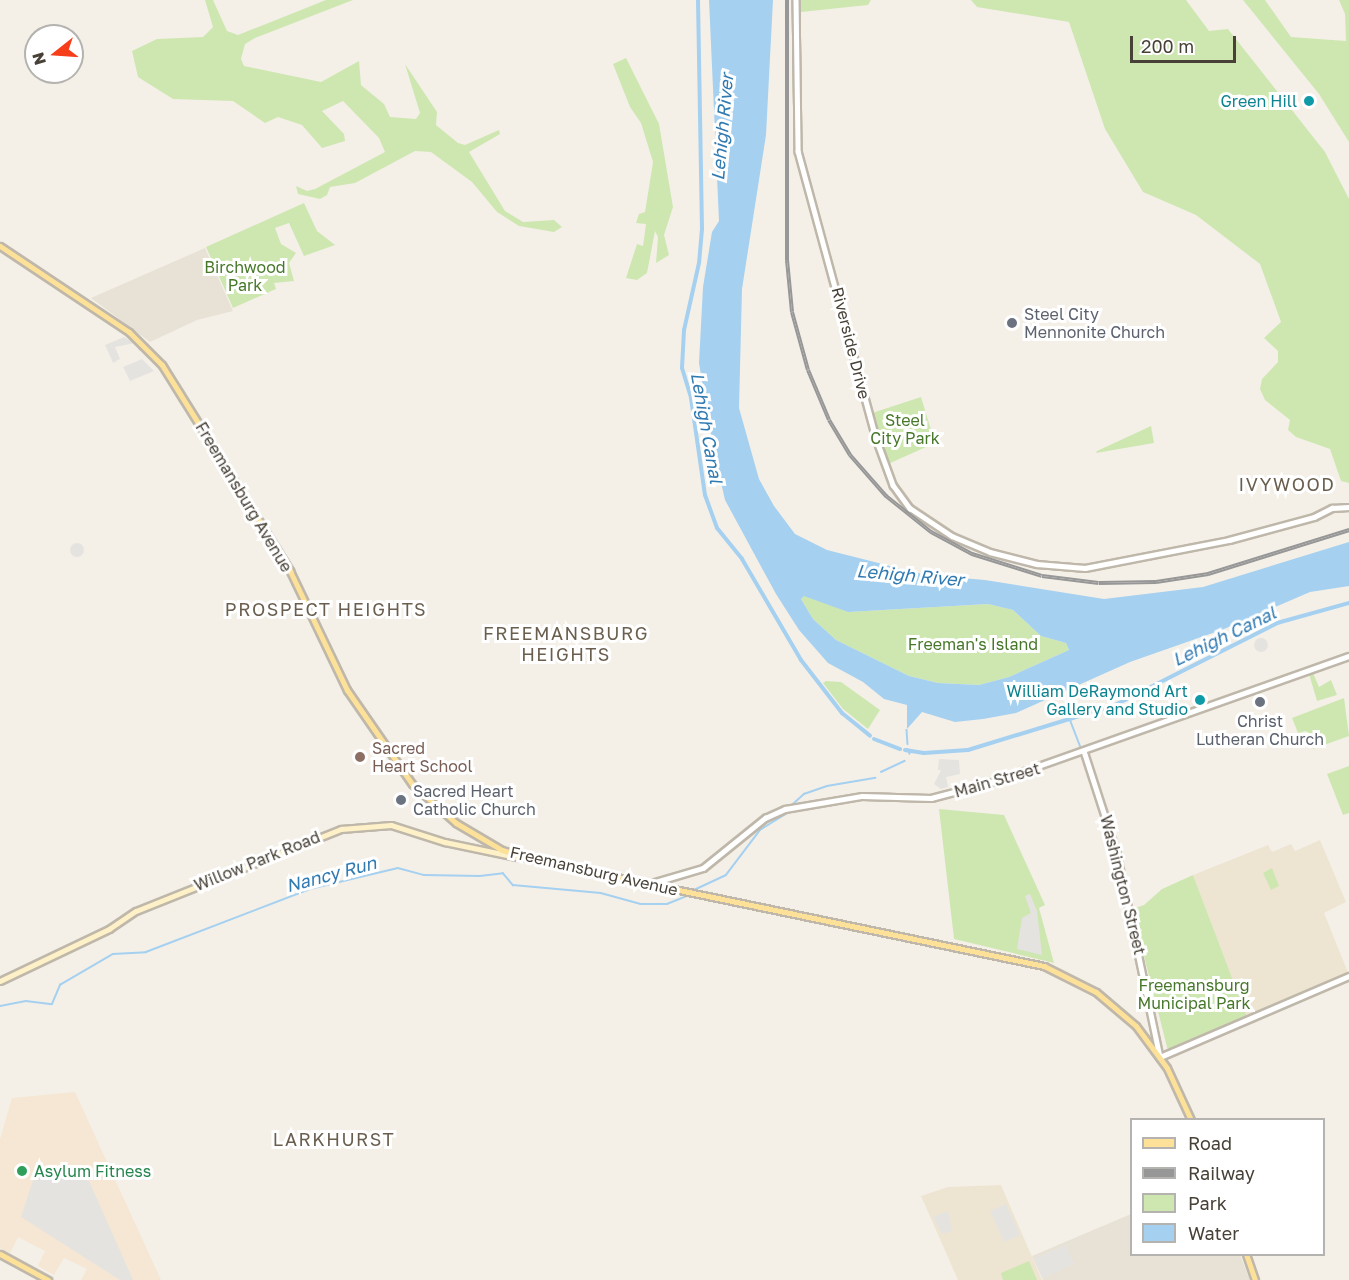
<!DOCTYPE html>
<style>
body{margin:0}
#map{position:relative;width:1349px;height:1280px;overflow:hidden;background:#f4f0e8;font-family:"Golos Text",sans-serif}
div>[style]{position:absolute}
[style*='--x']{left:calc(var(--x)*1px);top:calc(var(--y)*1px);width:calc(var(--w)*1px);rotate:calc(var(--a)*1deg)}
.residential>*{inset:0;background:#e8e2d6}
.commercial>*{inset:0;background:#f5e7d3}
.education>*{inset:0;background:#ede5d2}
.green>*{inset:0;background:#cee7b1}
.parking>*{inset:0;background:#e5e3e0}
.round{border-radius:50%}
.water>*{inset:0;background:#a5d0f0}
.stream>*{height:1.5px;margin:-0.75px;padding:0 0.75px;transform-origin:0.75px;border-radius:0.75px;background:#a5d0f0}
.canal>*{height:4px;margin:-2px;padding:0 2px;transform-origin:2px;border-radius:2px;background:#a5d0f0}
.roads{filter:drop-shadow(2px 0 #bfb8aa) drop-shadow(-2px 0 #bfb8aa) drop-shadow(0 2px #bfb8aa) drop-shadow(0 -2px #bfb8aa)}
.tertiary>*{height:4.5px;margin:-2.25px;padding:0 2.25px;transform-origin:2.25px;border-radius:2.25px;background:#fff}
.secondary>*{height:4.5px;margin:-2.25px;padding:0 2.25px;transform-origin:2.25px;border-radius:2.25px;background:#fef1c8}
.primary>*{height:5px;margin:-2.5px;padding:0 2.5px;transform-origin:2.5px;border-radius:2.5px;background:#fde198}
.rail>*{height:4px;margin-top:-2px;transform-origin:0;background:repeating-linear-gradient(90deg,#fff 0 4.5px,#979797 0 9px);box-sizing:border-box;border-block:2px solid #979797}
.dots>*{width:16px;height:16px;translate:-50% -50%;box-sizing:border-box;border:3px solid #fff;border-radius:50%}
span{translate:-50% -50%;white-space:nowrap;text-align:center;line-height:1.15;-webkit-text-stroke:6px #fff;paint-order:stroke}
.culture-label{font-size:16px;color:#0d838f}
.right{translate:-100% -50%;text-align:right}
.park-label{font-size:16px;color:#47782a}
.worship-label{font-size:16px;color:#5b616d}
.left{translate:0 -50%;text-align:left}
.street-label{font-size:16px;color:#474137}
.education-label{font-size:16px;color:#785e54}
.leisure-label{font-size:16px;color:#27864d}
.water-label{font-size:18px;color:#307ab2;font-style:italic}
.neighbourhood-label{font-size:18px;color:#6a5f4e;letter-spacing:1.5px}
.legend{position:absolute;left:1130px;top:1118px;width:195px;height:138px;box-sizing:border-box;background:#fff;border:2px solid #b5b3af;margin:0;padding:8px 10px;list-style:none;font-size:18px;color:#474137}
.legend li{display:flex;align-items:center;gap:12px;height:30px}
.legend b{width:30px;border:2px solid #b5b3af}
.north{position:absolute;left:24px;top:24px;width:60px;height:60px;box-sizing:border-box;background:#fff;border:2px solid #b5b3af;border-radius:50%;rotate:253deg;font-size:16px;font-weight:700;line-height:24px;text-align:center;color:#474137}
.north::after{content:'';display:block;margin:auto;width:21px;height:27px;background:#f73e1b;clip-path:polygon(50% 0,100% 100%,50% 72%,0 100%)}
.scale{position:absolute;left:1130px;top:36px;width:106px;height:27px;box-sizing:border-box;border:3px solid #474137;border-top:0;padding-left:8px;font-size:18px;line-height:21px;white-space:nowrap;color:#474137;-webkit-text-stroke:4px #fff;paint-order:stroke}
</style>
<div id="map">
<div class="residential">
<div style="clip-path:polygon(205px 248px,233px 311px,197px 320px,150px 342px,91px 298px)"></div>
<div style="clip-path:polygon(1131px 1214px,1132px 1254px,1240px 1255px,1250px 1280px,1043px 1280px,1032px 1256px)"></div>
</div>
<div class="commercial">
<div style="clip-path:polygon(75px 1092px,161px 1280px,81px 1280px,87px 1269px,64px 1258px,54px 1275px,38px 1266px,45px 1251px,18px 1237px,10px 1253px,0 1248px,0 1139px,12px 1098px)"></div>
</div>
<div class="education">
<div style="clip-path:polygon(1320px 840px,1346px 902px,1324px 913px,1349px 975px,1247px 1017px,1193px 875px,1268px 845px,1272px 852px,1291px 844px,1295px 851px)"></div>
<div style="clip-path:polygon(1001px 1185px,1042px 1280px,958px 1280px,921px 1196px,948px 1187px)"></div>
</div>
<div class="green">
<div style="clip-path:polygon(205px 0,213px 0,227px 31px,238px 35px,326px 0,353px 0,255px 38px,245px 44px,241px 59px,244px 66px,321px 82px,359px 61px,361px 85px,384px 104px,390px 117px,416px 119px,420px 113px,405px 64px,437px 112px,436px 125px,458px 143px,465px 145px,499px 130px,500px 134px,469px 152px,505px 211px,523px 222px,554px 220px,562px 227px,554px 232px,519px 226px,497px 212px,472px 182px,431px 152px,415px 151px,355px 183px,330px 187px,327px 195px,320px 199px,298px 194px,296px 186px,307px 191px,315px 189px,385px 152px,379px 138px,343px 101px,322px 111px,344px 134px,345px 141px,322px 148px,302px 125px,278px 117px,265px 123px,233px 101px,173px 99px,138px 77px,132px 51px,157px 39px,203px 37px,213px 27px)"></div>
<div style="clip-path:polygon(801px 0,871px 0,868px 5px,801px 12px)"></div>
<div style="clip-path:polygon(971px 0,1186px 0,1209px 31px,1228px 29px,1325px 152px,1349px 199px,1349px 483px,1341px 481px,1330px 449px,1296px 437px,1288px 430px,1290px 420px,1265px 400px,1260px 389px,1262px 379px,1278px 362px,1278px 351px,1264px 338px,1281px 322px,1260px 264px,1196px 215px,1143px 192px,1105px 129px,1069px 22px,977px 7px)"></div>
<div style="clip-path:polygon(1243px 0,1265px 0,1291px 37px,1346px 41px,1345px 14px,1339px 0,1349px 0,1349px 142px,1319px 94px)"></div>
<div style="clip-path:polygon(626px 58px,659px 124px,673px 207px,664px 235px,669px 255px,656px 263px,658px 237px,655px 231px,647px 273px,637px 280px,626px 278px,637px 244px,643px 246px,646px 224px,636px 223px,639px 214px,645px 212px,653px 162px,641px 123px,630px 107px,613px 64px)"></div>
<div style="clip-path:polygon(304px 203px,317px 231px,335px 245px,304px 256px,289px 223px,275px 228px,281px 244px,296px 253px,289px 263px,294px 281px,274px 283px,276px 289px,233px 308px,206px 247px)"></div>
<div style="clip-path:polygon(921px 397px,935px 443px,888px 464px,872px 413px)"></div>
<div style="clip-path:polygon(1151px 426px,1154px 443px,1096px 453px,1097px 451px)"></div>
<div style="clip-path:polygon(804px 595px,848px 612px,988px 604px,1013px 610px,1041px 636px,1066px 643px,1069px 650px,1009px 677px,979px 685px,938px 683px,909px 676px,836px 640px,813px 619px,801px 599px)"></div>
<div style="clip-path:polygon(1313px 673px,1319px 687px,1331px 680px,1337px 695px,1317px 701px,1309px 674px)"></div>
<div style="clip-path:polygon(826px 681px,841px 682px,880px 710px,868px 729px,843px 709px,823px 683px)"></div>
<div style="clip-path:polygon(1344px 698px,1349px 736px,1313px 749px,1306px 731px,1298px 733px,1292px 718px)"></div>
<div style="clip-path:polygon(1349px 766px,1349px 813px,1343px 815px,1327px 774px)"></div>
<div style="clip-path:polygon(939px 809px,1004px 815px,1045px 905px,1039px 908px,1054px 963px,954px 939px)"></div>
<div style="clip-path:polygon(1272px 868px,1279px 886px,1271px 890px,1263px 873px)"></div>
<div style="clip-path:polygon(1193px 875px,1247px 1017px,1168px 1051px,1132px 909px,1144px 905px,1162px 889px)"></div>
<div style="clip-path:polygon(1029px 1261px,1037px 1280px,1003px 1280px,1001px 1273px)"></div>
</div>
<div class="parking">
<div style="clip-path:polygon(124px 337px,144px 348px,139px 351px,135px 343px,115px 347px,120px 359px,113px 363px,105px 345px)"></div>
<div style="clip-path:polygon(142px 359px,154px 371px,130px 381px,123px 367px)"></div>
<div class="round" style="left:70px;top:543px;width:14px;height:14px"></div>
<div class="round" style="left:1254px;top:638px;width:14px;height:14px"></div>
<div style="clip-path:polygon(939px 759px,959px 760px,960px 774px,946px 777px,948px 787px,941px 789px,934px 784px,941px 770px,938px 770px)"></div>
<div style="clip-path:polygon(1030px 894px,1037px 911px,1042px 955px,1017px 949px,1022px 918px,1031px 913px,1025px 896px)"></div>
<div style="clip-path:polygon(37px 1168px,89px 1181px,133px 1280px,120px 1280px,21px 1217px)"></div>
<div style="clip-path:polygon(1006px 1204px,1020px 1235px,1004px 1242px,990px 1211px)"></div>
<div style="clip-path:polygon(948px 1211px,952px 1231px,942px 1234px,933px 1217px)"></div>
<div style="clip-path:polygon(1066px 1245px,1074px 1264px,1043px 1278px,1034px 1259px)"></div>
</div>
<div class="water">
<div style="clip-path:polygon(evenodd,709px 0,773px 0,766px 135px,742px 289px,739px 408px,759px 479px,774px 506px,795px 534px,827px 550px,926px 575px,985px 580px,1104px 599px,1203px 587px,1349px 542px,1349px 586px,1310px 592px,1224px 629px,1130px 662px,1016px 713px,983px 719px,955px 722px,922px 712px,907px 729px,907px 705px,884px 699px,863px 682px,828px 663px,799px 630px,776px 594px,725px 500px,713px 447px,699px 363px,703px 287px,712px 232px,719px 221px,709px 0,804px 596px,848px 612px,988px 604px,1013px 610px,1041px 636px,1066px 643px,1069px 650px,1009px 677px,979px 685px,938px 683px,909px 676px,836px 640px,813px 619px,801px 599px,804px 596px)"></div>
</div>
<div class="stream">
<div style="--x:1070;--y:719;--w:31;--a:69"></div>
<div style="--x:907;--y:730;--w:14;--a:86"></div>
<div style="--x:908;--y:749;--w:5;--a:68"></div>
<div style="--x:881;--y:772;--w:26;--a:-25"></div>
<div style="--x:793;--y:804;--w:15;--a:-42"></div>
<div style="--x:804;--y:794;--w:24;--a:-19"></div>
<div style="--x:827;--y:786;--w:49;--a:-9.5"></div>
<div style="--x:694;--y:890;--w:35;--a:-25"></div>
<div style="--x:726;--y:875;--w:56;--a:-52.9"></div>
<div style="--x:760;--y:830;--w:36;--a:-32"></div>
<div style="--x:0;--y:1006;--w:26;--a:-11"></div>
<div style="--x:26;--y:1001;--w:26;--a:7"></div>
<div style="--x:52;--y:1004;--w:21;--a:-67"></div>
<div style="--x:60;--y:985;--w:61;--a:-30.3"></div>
<div style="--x:113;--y:954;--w:33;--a:-3"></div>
<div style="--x:146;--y:952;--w:176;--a:-21"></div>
<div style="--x:310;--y:889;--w:90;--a:-13.4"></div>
<div style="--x:398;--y:868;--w:27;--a:15"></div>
<div style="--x:424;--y:875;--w:56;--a:1"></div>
<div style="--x:480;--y:876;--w:23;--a:-7"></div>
<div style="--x:503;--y:873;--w:16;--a:50"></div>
<div style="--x:513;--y:885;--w:88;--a:5.2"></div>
<div style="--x:601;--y:893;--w:41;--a:15.4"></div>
<div style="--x:641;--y:904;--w:26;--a:0"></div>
<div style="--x:667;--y:904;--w:24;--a:-22"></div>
</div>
<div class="canal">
<div style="--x:698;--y:0;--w:229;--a:89"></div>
<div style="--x:702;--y:229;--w:34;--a:95"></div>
<div style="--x:699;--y:263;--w:69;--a:102.6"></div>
<div style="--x:684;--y:330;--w:38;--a:93"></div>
<div style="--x:682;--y:368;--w:31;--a:73"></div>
<div style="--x:691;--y:398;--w:98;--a:81.8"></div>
<div style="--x:705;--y:495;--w:35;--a:70"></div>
<div style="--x:717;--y:528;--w:40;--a:51"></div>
<div style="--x:742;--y:559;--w:117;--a:59.7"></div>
<div style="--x:801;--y:660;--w:67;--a:52.3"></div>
<div style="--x:842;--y:713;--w:36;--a:39"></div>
<div style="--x:874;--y:739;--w:28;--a:21"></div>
<div style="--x:905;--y:750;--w:19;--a:9"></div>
<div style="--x:924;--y:753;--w:44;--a:-3.9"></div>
<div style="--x:968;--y:750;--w:154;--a:-17"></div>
<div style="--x:1115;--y:705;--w:182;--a:-26.8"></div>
<div style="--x:1277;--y:623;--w:75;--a:-15.5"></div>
</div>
<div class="roads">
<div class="tertiary">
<div style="--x:796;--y:0;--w:151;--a:89.2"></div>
<div style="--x:798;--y:151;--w:301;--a:74.8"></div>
<div style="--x:877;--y:441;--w:47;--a:70"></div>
<div style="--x:893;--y:485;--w:29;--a:54"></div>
<div style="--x:910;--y:508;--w:50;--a:33.7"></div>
<div style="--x:952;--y:536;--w:41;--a:22.8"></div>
<div style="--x:990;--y:552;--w:49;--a:14.3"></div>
<div style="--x:1037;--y:564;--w:48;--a:4.8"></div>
<div style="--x:1085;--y:568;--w:147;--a:-11"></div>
<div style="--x:1229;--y:540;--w:88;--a:-15.1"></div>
<div style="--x:1314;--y:517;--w:20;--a:-27"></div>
<div style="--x:1332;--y:508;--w:17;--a:-3"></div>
<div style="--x:1084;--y:751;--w:107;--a:72.1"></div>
<div style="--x:1117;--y:853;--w:208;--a:78.1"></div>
<div style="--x:1160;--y:1057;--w:206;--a:-23.2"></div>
<div style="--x:652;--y:883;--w:53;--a:-16.4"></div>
<div style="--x:703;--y:868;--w:80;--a:-38.9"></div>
<div style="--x:765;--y:818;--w:22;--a:-24"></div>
<div style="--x:785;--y:809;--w:78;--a:-9.6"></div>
<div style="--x:862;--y:796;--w:69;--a:1.7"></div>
<div style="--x:931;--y:798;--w:67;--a:-14.7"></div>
<div style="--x:996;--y:781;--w:374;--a:-19.5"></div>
</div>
<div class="secondary">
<div style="--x:0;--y:981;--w:121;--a:-25.5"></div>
<div style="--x:109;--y:929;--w:32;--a:-34"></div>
<div style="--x:136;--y:911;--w:221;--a:-21.8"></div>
<div style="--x:341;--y:829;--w:50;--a:-4.6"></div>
<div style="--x:391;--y:825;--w:57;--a:17.5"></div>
<div style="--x:445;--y:842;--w:74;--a:11.8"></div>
</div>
<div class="primary">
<div style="--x:0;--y:246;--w:155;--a:33.7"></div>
<div style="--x:129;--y:332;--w:47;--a:45"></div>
<div style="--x:162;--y:365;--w:243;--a:58.1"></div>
<div style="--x:290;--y:571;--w:132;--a:64.4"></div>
<div style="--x:347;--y:690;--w:114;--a:55.3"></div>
<div style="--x:412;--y:784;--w:59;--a:41.6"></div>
<div style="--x:456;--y:823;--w:53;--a:30.4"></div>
<div style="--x:502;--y:850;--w:29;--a:18"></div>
<div style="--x:530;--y:859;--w:525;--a:11.76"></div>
<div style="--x:1044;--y:966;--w:58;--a:26.6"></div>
<div style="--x:1096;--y:992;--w:52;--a:40.4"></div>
<div style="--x:1136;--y:1026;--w:52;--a:53.6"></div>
<div style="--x:1167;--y:1068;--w:57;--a:65.2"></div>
<div style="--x:0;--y:1254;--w:55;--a:28.4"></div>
<div style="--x:1246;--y:1254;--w:28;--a:71"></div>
</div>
</div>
<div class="rail">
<div style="--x:787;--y:0;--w:260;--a:90"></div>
<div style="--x:787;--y:260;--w:52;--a:84.5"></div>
<div style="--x:792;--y:312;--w:60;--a:74.6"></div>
<div style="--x:808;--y:370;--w:54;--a:67.2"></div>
<div style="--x:829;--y:420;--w:41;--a:59"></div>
<div style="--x:850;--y:455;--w:55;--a:48.7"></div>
<div style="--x:886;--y:496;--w:58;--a:38.7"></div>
<div style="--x:931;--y:532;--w:47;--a:28.2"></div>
<div style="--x:972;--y:554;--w:73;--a:17.4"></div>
<div style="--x:1042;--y:576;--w:57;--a:7"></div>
<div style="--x:1099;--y:583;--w:57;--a:-1"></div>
<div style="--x:1156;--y:582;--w:53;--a:-8.7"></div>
<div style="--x:1208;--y:574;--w:148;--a:-17.3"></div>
</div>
<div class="dots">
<div style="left:1309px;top:101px;background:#0f9aa8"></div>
<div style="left:1012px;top:323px;background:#6b7280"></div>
<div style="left:1200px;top:700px;background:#0f9aa8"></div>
<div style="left:1260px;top:702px;background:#6b7280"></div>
<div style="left:360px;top:757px;background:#8d6e63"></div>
<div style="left:401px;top:800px;background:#6b7280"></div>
<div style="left:22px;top:1171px;background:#2e9e5b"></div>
</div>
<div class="culture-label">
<span class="right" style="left:1297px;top:101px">Green Hill</span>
<span class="right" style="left:1188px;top:700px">William DeRaymond Art<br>Gallery and Studio</span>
</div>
<div class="park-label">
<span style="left:245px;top:276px">Birchwood<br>Park</span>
<span style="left:905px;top:429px">Steel<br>City Park</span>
<span style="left:973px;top:644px">Freeman's Island</span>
<span style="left:1194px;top:994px">Freemansburg<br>Municipal Park</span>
</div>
<div class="worship-label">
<span class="left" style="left:1024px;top:323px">Steel City<br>Mennonite Church</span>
<span style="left:1260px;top:730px">Christ<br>Lutheran Church</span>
<span class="left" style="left:413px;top:800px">Sacred Heart<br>Catholic Church</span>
</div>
<div class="street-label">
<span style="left:851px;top:343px;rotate:76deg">Riverside Drive</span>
<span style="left:244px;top:497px;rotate:59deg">Freemansburg Avenue</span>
<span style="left:997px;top:780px;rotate:-16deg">Main Street</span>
<span style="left:257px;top:861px;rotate:-22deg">Willow Park Road</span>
<span style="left:594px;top:871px;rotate:13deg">Freemansburg Avenue</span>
<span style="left:1123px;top:885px;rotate:76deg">Washington Street</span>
</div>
<div class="education-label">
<span class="left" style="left:372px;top:757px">Sacred<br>Heart School</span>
</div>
<div class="leisure-label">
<span class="left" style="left:34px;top:1171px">Asylum Fitness</span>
</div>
<div class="water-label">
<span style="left:722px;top:127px;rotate:-85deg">Lehigh River</span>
<span style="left:707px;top:428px;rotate:80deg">Lehigh Canal</span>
<span style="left:910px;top:575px;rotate:5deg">Lehigh River</span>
<span style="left:1224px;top:636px;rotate:-26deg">Lehigh Canal</span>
<span style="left:331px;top:874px;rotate:-15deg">Nancy Run</span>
</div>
<div class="neighbourhood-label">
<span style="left:1287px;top:484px">IVYWOOD</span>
<span style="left:326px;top:609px">PROSPECT HEIGHTS</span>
<span style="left:566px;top:644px">FREEMANSBURG<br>HEIGHTS</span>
<span style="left:334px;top:1139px">LARKHURST</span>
</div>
<ul class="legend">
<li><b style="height:8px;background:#fde198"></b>Road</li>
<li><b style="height:8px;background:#979797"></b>Railway</li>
<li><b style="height:16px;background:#cee7b1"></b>Park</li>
<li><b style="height:16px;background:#a5d0f0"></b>Water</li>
</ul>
<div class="north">N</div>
<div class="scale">200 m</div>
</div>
